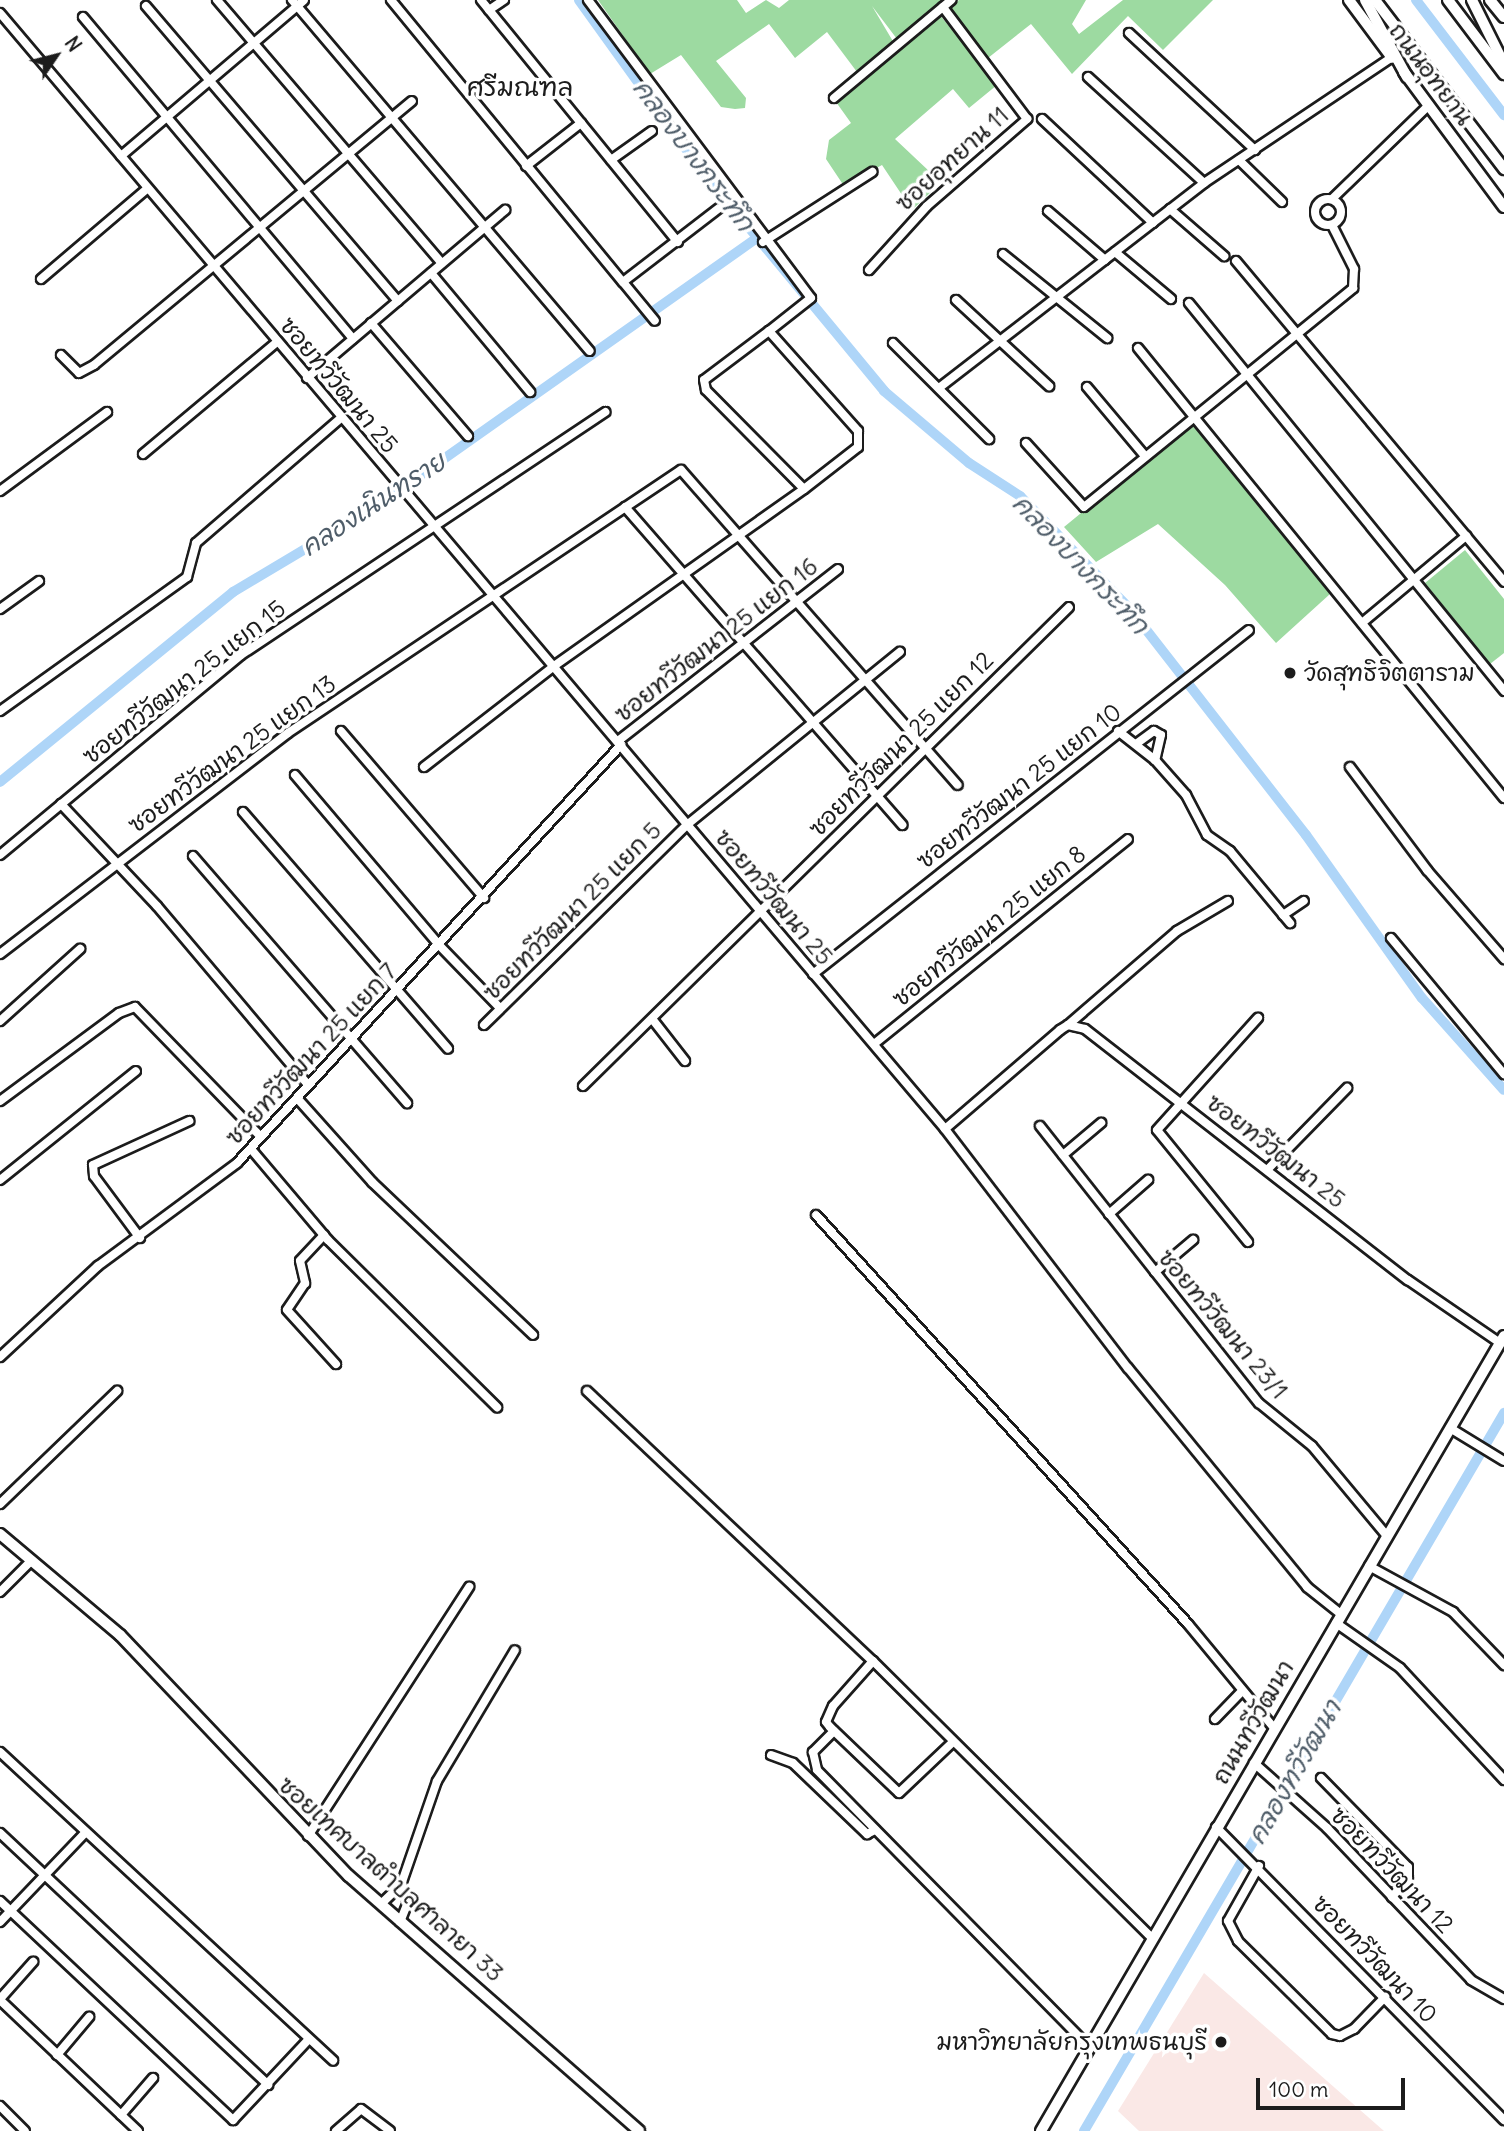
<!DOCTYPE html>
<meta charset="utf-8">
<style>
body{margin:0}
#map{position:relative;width:1504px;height:2131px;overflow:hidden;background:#fff;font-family:Delius,"Playpen Sans Thai",sans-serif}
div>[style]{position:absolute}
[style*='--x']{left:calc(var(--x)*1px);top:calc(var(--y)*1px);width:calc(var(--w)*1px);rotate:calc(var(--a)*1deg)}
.built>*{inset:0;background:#fae8e6}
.green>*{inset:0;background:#9ddaa1}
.canal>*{height:10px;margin:-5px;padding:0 5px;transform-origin:5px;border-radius:5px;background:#aed5f8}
.roads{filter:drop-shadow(2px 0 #1c1c1c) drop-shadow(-2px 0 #1c1c1c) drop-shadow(0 2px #1c1c1c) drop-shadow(0 -2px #1c1c1c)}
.minor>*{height:8px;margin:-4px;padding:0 4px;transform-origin:4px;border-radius:4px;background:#fff}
.minor>.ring{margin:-4px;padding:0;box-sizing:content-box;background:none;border:8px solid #fff;border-radius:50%}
.tertiary>*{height:10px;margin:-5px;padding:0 5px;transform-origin:5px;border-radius:5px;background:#fff}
.secondary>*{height:10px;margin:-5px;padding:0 5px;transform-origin:5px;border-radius:5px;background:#fff}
.dots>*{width:19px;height:19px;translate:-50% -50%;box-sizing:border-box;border:4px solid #fff;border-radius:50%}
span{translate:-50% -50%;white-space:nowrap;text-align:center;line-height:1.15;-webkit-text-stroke:7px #fff;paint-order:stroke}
.street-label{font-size:24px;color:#1c1c1c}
.poi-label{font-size:24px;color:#1c1c1c}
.left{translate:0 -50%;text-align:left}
.right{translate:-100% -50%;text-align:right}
.neighbourhood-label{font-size:26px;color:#1c1c1c}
.water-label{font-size:26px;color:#4f5d69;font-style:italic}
.north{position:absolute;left:21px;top:21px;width:70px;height:70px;-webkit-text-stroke:5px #fff;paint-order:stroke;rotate:55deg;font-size:19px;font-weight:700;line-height:28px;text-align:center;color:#1c1c1c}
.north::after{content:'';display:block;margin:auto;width:24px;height:32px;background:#1c1c1c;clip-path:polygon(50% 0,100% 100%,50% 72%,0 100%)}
.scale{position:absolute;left:1256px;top:2078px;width:149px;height:32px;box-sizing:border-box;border:4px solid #1c1c1c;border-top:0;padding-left:9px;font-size:21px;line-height:24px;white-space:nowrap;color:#1c1c1c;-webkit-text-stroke:5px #fff;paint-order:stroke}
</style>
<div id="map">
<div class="built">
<div style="clip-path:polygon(1204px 1973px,1384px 2131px,1139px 2131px,1118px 2111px)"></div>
</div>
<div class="green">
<div style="clip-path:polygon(598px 0,737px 0,746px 13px,766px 0,779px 8px,789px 0,945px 0,897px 39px,872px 6px,894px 43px,857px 72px,827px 32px,795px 58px,769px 24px,716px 61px,746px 98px,745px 108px,735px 109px,721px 107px,681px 55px,650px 74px)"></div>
<div style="clip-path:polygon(959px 0,1086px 0,1072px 24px,1079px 34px,1123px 0,1213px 0,1163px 50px,1128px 16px,1072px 74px,1031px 24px,988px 58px,950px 7px)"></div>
<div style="clip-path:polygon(939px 14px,997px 85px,969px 108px,953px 89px,895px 139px,930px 172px,935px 188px,912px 210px,882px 165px,844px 186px,826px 159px,829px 140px,851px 123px,836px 102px)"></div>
<div style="clip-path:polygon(1191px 423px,1330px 594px,1276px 643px,1225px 585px,1158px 524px,1096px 562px,1064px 527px)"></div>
<div style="clip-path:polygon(1465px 550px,1504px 599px,1504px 653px,1490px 664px,1425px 583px)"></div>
</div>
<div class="canal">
<div style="--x:579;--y:0;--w:206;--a:54.3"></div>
<div style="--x:699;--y:167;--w:291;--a:50.4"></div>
<div style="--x:884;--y:391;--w:111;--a:40.3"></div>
<div style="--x:969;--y:463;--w:61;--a:32.9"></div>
<div style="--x:1020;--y:496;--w:158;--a:45.8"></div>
<div style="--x:1130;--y:609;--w:286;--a:52.1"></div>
<div style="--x:1306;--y:835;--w:200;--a:54.6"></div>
<div style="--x:1422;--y:998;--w:123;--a:48.3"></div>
<div style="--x:1416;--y:0;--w:145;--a:52.6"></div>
<div style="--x:0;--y:782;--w:301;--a:-39.2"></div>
<div style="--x:233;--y:592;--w:168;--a:-30.8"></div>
<div style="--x:377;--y:506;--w:464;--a:-35.2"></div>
<div style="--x:1084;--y:2131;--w:832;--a:-59.67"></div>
</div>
<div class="roads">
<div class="minor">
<div style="--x:217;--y:0;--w:346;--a:49.5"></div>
<div style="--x:292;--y:0;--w:460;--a:49.7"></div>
<div style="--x:391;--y:0;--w:365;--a:50.6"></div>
<div style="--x:623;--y:282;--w:121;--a:-37.6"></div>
<div style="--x:481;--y:0;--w:312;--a:50.9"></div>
<div style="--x:588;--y:0;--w:372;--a:53.2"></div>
<div style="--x:811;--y:298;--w:53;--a:141.8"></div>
<div style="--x:146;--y:6;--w:388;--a:49.5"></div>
<div style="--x:489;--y:10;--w:18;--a:-34"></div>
<div style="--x:0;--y:13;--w:1462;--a:49.74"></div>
<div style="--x:945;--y:1129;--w:301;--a:52.6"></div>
<div style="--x:1128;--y:1368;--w:283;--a:50.7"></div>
<div style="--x:1307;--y:1587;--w:43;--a:38.5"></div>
<div style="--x:83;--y:17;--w:420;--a:50"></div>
<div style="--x:1129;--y:33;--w:172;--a:42.9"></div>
<div style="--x:1088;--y:77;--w:157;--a:42.4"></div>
<div style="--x:834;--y:98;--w:153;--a:-39.9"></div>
<div style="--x:1042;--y:119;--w:152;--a:43.1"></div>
<div style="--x:121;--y:156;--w:240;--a:-40.4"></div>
<div style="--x:611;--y:160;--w:50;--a:-35.3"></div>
<div style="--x:1239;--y:160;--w:60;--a:44.3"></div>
<div style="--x:526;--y:166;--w:70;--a:-38"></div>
<div class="ring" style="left:1315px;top:199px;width:18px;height:18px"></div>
<div style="--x:1332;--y:199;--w:135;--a:-44.1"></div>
<div style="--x:1170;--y:209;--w:72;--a:41"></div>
<div style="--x:1048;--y:211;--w:75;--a:40.7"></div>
<div style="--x:763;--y:242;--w:130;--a:-32.7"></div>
<div style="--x:1115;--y:252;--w:73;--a:40"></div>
<div style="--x:1003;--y:254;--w:134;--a:38.9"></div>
<div style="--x:1236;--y:261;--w:418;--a:50.1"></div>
<div style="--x:869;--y:270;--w:86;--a:-47.8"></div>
<div style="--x:927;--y:206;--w:133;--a:-41"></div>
<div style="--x:1027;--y:119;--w:140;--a:-126.9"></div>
<div style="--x:431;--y:273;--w:155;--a:50.2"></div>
<div style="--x:41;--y:279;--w:140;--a:-40.4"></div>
<div style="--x:623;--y:282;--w:50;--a:50.6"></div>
<div style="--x:956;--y:300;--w:127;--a:42.8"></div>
<div style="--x:1189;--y:303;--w:500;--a:50.9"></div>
<div style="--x:371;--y:323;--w:149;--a:49.4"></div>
<div style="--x:893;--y:343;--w:136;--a:45"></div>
<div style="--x:1138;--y:348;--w:580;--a:50.88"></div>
<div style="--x:61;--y:355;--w:25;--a:45"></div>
<div style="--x:79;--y:373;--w:17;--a:-28"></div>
<div style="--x:94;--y:365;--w:413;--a:-39.7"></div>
<div style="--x:307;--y:378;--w:260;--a:-40.3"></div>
<div style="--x:1087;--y:387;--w:90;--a:50"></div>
<div style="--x:939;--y:388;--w:335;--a:-37.7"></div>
<div style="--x:1204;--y:183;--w:226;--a:-33.8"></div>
<div style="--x:1026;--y:443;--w:86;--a:47.8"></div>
<div style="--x:1084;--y:507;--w:347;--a:-39.1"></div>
<div style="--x:1353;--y:288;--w:19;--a:-87"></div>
<div style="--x:1354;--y:269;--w:49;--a:-116.6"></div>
<div style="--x:143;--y:454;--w:175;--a:-39.9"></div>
<div style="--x:0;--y:491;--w:133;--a:-36.4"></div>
<div style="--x:625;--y:507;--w:422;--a:48.9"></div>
<div style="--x:0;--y:609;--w:48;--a:-35.7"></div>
<div style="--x:1362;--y:623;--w:136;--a:-39.9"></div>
<div style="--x:0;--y:711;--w:230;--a:-35.6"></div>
<div style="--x:187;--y:577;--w:35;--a:-75"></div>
<div style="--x:196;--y:543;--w:191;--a:-40.8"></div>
<div style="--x:341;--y:731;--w:220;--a:49.4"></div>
<div style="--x:1118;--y:731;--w:47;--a:38.1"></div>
<div style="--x:618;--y:741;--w:279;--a:-38"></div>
<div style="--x:1136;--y:744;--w:22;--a:-36"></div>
<div style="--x:1154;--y:731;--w:8;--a:30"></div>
<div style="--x:1161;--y:735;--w:26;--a:103"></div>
<div style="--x:1155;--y:760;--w:47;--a:48.5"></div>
<div style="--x:1186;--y:795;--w:45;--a:62.3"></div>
<div style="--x:1207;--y:835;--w:28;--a:35"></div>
<div style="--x:1230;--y:851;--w:94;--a:50.2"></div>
<div style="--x:424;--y:767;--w:165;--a:-37.8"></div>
<div style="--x:554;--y:666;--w:306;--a:-35.3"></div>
<div style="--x:804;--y:489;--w:68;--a:-37.9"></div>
<div style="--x:858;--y:447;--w:16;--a:-90"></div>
<div style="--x:858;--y:431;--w:134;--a:-131.7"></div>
<div style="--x:769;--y:331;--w:81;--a:143"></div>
<div style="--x:704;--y:380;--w:10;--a:79"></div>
<div style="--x:706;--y:390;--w:139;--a:45.3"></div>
<div style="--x:1350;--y:767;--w:129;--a:53.2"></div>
<div style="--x:1427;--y:870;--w:118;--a:49.1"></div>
<div style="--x:295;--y:775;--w:223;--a:49.7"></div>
<div style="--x:439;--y:945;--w:88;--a:45.9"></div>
<div style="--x:61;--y:804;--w:140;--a:46.7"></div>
<div style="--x:157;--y:906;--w:234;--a:49.8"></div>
<div style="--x:243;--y:812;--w:313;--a:49.1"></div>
<div style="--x:0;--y:855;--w:313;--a:-39.7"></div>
<div style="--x:241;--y:655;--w:438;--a:-33.7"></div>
<div style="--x:193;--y:856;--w:327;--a:49.1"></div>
<div style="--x:1283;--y:915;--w:25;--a:-34"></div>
<div style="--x:1391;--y:938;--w:177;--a:50.3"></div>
<div style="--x:0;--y:954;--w:363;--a:-37.5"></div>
<div style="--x:288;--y:733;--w:473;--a:-33.8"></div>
<div style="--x:681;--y:470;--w:419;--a:48.7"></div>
<div style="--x:813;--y:974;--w:555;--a:-38.27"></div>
<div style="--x:653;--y:1020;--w:52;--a:52"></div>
<div style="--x:0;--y:1021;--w:108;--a:-42"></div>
<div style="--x:484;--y:1025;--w:286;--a:-44.6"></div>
<div style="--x:688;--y:824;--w:273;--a:-39.1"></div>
<div style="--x:1068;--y:1025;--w:144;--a:-40.8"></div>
<div style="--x:1177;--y:931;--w:59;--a:-30.5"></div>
<div style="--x:874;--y:1044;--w:326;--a:-38.9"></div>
<div style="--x:583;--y:1086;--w:682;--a:-44.58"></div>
<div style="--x:297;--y:1098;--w:113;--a:48.2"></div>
<div style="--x:372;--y:1182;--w:222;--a:43.5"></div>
<div style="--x:0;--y:1101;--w:148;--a:-36.5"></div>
<div style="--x:119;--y:1013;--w:17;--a:-21"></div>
<div style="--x:135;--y:1007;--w:181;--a:45.9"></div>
<div style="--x:1040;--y:1126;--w:353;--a:51.7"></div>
<div style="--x:1259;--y:1403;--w:68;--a:39.1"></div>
<div style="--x:1312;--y:1446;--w:117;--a:50.2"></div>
<div style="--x:945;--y:1129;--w:152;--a:-40.7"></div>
<div style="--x:1060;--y:1030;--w:9;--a:-32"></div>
<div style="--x:1068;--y:1025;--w:17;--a:13"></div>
<div style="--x:1085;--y:1029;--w:409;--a:37.9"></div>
<div style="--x:1408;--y:1280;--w:112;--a:34.4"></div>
<div style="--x:251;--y:1149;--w:119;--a:49.8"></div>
<div style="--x:328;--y:1240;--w:238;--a:44.7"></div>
<div style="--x:1063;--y:1155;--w:50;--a:-40.1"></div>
<div style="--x:1269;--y:1168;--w:112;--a:-45.7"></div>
<div style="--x:0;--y:1180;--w:174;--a:-38.7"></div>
<div style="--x:1109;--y:1214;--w:52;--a:-41.1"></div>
<div style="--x:816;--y:1215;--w:553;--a:47.71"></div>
<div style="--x:1188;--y:1624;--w:135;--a:50.4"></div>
<div style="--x:324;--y:1235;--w:35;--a:133"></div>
<div style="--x:300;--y:1261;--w:23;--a:77"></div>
<div style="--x:305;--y:1283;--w:32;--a:124"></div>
<div style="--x:287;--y:1310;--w:73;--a:47.8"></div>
<div style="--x:140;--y:1238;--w:77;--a:-126.6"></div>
<div style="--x:94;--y:1176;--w:11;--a:-95"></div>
<div style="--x:93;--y:1165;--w:106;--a:-24.6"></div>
<div style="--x:1248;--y:1242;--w:144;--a:-129.1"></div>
<div style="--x:1157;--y:1130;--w:151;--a:-48"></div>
<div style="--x:1155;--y:1272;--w:50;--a:-40.1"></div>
<div style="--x:0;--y:1357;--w:134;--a:-42.9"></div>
<div style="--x:98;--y:1266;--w:173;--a:-36.5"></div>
<div style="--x:237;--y:1163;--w:568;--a:-47.43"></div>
<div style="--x:587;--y:1391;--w:393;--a:43.4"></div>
<div style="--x:873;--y:1661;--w:393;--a:44.8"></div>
<div style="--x:1450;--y:1428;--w:63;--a:31.4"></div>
<div style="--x:0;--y:1504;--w:163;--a:-44"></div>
<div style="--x:1369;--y:1566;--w:96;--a:28.7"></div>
<div style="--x:1453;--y:1612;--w:74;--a:46.1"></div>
<div style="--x:0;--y:1592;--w:45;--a:-45"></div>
<div style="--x:1336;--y:1623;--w:78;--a:35.1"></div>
<div style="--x:1400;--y:1668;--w:153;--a:47.1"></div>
<div style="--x:873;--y:1661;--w:60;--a:131.6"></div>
<div style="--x:833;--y:1706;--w:17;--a:114"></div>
<div style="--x:826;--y:1722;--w:6;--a:51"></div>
<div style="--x:830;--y:1727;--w:95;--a:43.7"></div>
<div style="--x:899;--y:1793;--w:74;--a:-43.4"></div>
<div style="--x:1215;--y:1719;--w:36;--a:-46"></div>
<div style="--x:834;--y:1731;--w:30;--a:135"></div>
<div style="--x:813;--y:1752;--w:18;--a:77"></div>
<div style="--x:817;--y:1770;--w:388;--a:45.5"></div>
<div style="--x:0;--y:1752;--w:454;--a:42.8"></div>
<div style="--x:771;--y:1755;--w:23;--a:20"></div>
<div style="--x:793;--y:1763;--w:103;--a:43.8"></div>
<div style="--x:867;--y:1834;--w:9;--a:-27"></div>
<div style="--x:1254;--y:1763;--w:98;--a:41.7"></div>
<div style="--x:1327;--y:1828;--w:209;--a:46.5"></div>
<div style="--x:1471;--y:1980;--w:38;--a:30"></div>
<div style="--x:1321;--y:1778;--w:124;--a:45.7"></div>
<div style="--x:1408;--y:1867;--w:11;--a:90"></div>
<div style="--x:1408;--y:1878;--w:25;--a:130"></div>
<div style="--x:1216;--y:1827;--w:411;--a:45.5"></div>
<div style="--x:0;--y:1833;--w:368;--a:43.2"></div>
<div style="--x:308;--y:1836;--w:297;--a:-57.1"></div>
<div style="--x:1259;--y:1866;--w:63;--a:119.4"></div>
<div style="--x:1228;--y:1921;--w:22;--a:63"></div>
<div style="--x:1238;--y:1941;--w:132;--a:44.7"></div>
<div style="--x:1332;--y:2034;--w:8;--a:14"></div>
<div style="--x:1340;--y:2036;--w:16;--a:-27"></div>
<div style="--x:1354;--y:2029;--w:45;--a:-45.9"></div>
<div style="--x:0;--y:1901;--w:320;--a:43.2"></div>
<div style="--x:233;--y:2120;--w:110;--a:-46.8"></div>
<div style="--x:381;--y:1904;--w:28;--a:-44"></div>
<div style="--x:401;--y:1885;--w:110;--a:-70.9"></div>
<div style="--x:437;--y:1781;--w:152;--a:-59.2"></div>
<div style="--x:0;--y:1922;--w:123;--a:-46.3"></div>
<div style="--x:400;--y:1922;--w:22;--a:-68"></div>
<div style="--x:408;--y:1902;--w:18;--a:-112"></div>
<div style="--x:0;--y:1999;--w:50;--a:-48.3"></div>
<div style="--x:0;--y:2000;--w:190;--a:43.5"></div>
<div style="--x:57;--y:2055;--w:50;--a:-49.9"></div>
<div style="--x:0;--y:2106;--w:35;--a:45"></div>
<div style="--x:121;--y:2115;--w:49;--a:-49.1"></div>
<div style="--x:336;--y:2131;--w:33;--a:-41"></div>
<div style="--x:361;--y:2109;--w:36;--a:37"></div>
</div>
<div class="tertiary">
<div style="--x:1349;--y:0;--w:72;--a:53.4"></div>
<div style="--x:1490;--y:0;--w:22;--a:51"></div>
<div style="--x:1404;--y:72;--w:168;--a:53.5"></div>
<div style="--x:0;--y:1534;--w:157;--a:40.1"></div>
<div style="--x:120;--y:1635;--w:332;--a:46.5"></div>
<div style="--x:349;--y:1876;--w:386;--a:41.3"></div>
</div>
<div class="secondary">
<div style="--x:1365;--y:0;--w:88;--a:61.4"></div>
<div style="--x:1375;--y:0;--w:213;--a:52.6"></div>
<div style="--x:1448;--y:0;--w:93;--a:52.9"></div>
<div style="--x:1472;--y:0;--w:72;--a:63.4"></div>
<div style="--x:1041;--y:2131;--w:920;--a:-59.78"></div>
</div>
</div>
<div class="dots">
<div style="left:1290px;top:673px;background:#1c1c1c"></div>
<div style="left:1221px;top:2042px;background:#1c1c1c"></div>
</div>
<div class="street-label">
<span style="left:1431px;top:74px;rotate:53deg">ถนนอุทยาน</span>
<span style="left:952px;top:159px;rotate:-42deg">ซอยอุทยาน 11</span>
<span style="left:339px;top:385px;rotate:50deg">ซอยทวีวัฒนา 25</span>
<span style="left:716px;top:640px;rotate:-38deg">ซอยทวีวัฒนา 25 แยก 16</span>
<span style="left:184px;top:682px;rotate:-38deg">ซอยทวีวัฒนา 25 แยก 15</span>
<span style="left:901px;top:744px;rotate:-45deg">ซอยทวีวัฒนา 25 แยก 12</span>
<span style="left:232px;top:754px;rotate:-36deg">ซอยทวีวัฒนา 25 แยก 13</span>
<span style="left:1019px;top:786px;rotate:-38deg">ซอยทวีวัฒนา 25 แยก 10</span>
<span style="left:774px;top:897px;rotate:50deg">ซอยทวีวัฒนา 25</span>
<span style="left:572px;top:911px;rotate:-45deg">ซอยทวีวัฒนา 25 แยก 5</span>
<span style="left:989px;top:926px;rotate:-39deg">ซอยทวีวัฒนา 25 แยก 8</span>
<span style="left:311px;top:1054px;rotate:-47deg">ซอยทวีวัฒนา 25 แยก 7</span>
<span style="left:1276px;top:1151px;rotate:38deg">ซอยทวีวัฒนา 25</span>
<span style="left:1223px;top:1324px;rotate:50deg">ซอยทวีวัฒนา 23/1</span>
<span style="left:1253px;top:1722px;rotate:-60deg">ถนนทวีวัฒนา</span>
<span style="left:1392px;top:1870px;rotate:46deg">ซอยทวีวัฒนา 12</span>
<span style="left:391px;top:1879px;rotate:42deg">ซอยเทศบาลตำบลศาลายา 33</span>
<span style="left:1375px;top:1959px;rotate:46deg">ซอยทวีวัฒนา 10</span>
</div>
<div class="poi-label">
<span class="left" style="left:1304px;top:673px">วัดสุทธิจิตตาราม</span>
<span class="right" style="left:1207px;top:2042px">มหาวิทยาลัยกรุงเทพธนบุรี</span>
</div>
<div class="neighbourhood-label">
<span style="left:520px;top:87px">ศรีมณฑล</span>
</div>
<div class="water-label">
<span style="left:694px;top:155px;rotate:53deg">คลองบางกระทึก</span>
<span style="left:373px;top:504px;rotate:-33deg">คลองเนินทราย</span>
<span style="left:1081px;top:564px;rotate:46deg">คลองบางกระทึก</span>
<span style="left:1294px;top:1772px;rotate:-60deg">คลองทวีวัฒนา</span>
</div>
<div class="north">N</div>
<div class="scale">100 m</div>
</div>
